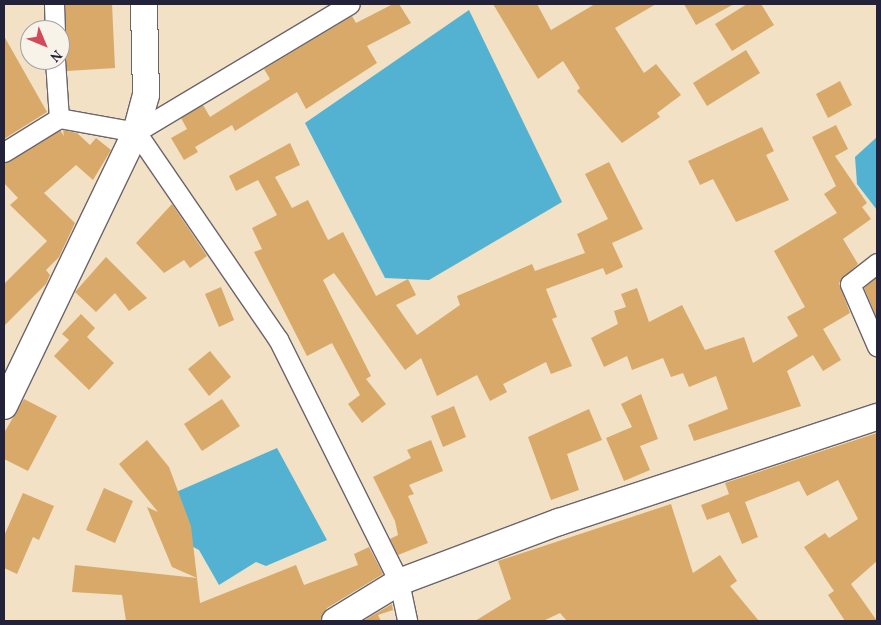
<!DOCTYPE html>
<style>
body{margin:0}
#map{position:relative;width:881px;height:625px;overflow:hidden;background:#f2e1c5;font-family:Vollkorn,serif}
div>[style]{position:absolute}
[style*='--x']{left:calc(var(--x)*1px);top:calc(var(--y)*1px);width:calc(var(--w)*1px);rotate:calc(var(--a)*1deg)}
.water>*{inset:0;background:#53b2d1}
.building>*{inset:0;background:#d8a969}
.roads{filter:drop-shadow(1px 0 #6b656b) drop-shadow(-1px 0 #6b656b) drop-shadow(0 1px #6b656b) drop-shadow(0 -1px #6b656b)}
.street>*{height:19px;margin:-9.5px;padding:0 9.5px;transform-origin:9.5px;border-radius:9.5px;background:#fff}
.secondary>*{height:26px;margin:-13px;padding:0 13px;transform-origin:13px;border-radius:13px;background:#fff}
span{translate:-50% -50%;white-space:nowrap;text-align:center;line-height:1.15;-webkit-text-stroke:4px #f7f3e8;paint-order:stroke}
.frame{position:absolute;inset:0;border:5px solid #22223b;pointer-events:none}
.north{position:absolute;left:20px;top:20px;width:50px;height:50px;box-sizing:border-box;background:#f7f3e8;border:1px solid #a29fa3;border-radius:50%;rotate:135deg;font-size:14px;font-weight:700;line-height:20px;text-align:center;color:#22223b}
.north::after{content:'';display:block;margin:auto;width:18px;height:22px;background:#d1495b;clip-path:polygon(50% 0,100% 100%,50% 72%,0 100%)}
</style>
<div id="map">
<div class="water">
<div style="clip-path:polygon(469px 10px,562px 202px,429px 280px,385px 278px,305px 123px)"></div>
<div style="clip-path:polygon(877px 137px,877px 210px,857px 184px,855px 157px)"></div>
<div style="clip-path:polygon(277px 448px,327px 540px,266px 566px,256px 562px,219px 585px,199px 550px,182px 541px,167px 496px)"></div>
</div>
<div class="building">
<div style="clip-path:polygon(65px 4px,112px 4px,115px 68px,67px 71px,60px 50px,66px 30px)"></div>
<div style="clip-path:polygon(393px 4px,399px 4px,411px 23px,367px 46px,377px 63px,306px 109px,297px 92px,235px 131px,232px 125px,195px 147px,198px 152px,184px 160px,171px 138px,187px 129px,181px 118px,203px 105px,210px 117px,270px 79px,264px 69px,352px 16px,356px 23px)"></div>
<div style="clip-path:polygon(493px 4px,537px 4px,551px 30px,595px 4px,656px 4px,615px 28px,644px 73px,656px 64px,681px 95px,657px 113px,660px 117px,622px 143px,577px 91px,580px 88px,563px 61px,538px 79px)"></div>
<div style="clip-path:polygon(684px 4px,734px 4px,696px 25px)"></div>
<div style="clip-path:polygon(747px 4px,761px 4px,774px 25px,732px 51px,715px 24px)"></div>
<div style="clip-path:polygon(4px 36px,47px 112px,4px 139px)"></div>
<div style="clip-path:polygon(746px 50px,760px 73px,707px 106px,693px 83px)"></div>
<div style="clip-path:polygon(840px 81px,852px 105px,828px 118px,816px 94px)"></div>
<div style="clip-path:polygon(836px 125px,848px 149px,835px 156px,867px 203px,862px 207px,871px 219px,843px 239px,858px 264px,839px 283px,850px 313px,823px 329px,841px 360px,823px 371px,813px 355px,787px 371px,801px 406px,694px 441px,688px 425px,728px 409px,716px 376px,689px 387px,683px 373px,671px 377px,663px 358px,632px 370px,627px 356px,604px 367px,591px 338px,618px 324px,614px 311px,626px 307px,621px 294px,637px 288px,649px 322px,682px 305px,705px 350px,744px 337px,753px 363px,798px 336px,787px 317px,805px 307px,774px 251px,837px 213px,824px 194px,836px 186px,812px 137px)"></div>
<div style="clip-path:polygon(762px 127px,774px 151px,766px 155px,789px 200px,736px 222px,713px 179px,700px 185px,688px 161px)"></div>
<div style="clip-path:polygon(60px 130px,64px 136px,63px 130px,77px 133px,90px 145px,96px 138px,111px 150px,93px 180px,76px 165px,44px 193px,75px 223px,59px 257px,46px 270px,50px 275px,46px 284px,4px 326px,4px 284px,47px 241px,10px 205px,18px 198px,4px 183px,4px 163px)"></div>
<div style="clip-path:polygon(290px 143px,300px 165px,275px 177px,292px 208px,308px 200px,328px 240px,343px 232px,376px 296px,408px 279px,416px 295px,396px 305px,417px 335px,460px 305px,457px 296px,532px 264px,535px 271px,585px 253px,577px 234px,608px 219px,585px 174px,609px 162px,643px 229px,612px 243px,623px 267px,606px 275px,603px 268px,546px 289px,557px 317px,552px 319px,572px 366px,551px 374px,546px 362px,503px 384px,507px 392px,490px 401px,477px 375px,437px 396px,421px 358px,405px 370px,334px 273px,323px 280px,371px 376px,366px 379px,386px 404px,362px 423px,348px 404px,360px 395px,332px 343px,307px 356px,254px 252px,262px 249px,252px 228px,277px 215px,258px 180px,236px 191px,229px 176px)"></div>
<div style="clip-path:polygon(172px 204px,207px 256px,190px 268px,184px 260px,164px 273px,136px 243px)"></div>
<div style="clip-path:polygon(106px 257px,147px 298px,129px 311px,115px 293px,96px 312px,75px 292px)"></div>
<div style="clip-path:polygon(877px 277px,877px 318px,864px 288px)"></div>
<div style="clip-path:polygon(221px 287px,234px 320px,219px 327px,205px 294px)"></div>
<div style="clip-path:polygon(81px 314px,95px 328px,87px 337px,114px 363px,89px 390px,54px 356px,69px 340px,62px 334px)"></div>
<div style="clip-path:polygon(210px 351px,231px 377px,209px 396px,188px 369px)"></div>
<div style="clip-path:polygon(641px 394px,658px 439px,640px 446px,650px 470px,624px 481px,606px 438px,632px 427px,621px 404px)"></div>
<div style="clip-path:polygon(24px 399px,57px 416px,28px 471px,4px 459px,4px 433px)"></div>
<div style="clip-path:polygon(222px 399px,240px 426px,202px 451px,184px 424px)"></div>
<div style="clip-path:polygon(454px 406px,466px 437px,443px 447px,431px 416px)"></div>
<div style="clip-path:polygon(589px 409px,602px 440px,567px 454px,579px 490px,551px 500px,528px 437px)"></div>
<div style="clip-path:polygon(877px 433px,877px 561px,851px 584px,877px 621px,845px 621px,828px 595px,834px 591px,804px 547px,825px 533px,829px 538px,858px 519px,838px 480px,807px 496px,799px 481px,745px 502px,758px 537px,742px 544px,729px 512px,707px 520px,701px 505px,729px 494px,725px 483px)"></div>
<div style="clip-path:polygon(147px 440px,169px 467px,191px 526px,197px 578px,172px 567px,147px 507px,158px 512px,119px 464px)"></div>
<div style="clip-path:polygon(431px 440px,443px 471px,409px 485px,414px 494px,408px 496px,428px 543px,398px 555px,390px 539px,398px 535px,395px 521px,373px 477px,411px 458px,407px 450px)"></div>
<div style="clip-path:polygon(104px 488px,133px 501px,115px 543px,86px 530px)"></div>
<div style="clip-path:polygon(23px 493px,54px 506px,39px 540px,33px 537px,17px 574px,4px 568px,4px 536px)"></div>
<div style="clip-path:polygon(671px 504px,693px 573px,720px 555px,737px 581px,730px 586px,759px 621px,567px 621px,560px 613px,543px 621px,475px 621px,511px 599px,498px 561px)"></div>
<div style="clip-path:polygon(369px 547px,383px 574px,327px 608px,320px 621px,126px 621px,122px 595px,72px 592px,75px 565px,197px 578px,200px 603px,296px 565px,304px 585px,358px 565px,354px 554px)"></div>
<div style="clip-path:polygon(392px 604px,393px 610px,378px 615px,381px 621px,363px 621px)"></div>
</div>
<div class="roads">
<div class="street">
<div style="--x:54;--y:4;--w:26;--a:88"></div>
<div style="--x:55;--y:60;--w:58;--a:86.1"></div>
<div style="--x:59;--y:118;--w:78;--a:10.3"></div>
<div style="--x:136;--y:132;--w:249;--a:-30.9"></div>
<div style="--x:136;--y:132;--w:251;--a:55.6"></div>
<div style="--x:278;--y:339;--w:271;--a:63.5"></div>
<div style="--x:399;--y:582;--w:40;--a:78"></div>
<div style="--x:4;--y:152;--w:65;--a:-31.7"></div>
<div style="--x:877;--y:263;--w:34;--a:142"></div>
<div style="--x:850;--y:284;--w:68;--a:66.5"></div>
</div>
<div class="secondary">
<div style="--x:4;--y:406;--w:304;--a:-64.3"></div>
<div style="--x:136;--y:132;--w:38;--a:-75"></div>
<div style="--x:146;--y:95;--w:91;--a:-91.3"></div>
<div style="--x:335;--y:621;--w:75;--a:-31.4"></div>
<div style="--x:399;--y:582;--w:171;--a:-20.6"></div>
<div style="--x:559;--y:522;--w:335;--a:-18.3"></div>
</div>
</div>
<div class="frame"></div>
<div class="north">N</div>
</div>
